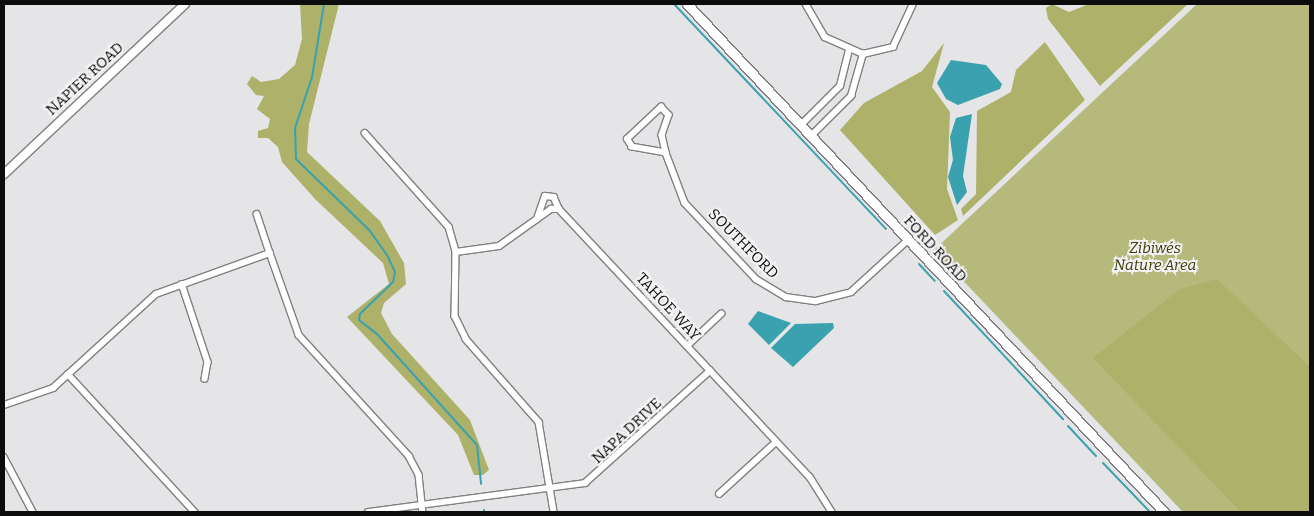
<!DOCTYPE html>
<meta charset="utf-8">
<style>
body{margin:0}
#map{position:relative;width:1314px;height:516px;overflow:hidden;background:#e5e5e7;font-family:Bitter,serif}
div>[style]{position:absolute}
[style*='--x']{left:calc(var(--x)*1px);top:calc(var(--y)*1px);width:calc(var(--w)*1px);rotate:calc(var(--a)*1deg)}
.green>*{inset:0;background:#b5b97c}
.forest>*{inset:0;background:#adb169}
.water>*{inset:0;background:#3aa1af}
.stream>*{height:2px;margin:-1px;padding:0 1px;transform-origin:1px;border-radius:1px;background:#3aa1af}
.roads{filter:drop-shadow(1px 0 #808081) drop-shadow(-1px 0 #808081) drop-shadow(0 1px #808081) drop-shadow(0 -1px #808081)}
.street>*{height:5.5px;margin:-2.75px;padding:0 2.75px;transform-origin:2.75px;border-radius:2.75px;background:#fff}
.secondary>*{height:8px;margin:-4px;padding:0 4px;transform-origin:4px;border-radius:4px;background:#fff}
.primary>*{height:9px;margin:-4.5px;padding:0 4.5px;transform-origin:4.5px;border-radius:4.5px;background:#fff}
span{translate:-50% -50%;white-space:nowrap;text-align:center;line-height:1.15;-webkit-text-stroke:4px #f3f2f4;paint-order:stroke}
.street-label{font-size:15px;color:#0c0c0c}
.park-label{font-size:15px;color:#3b3d02;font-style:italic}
.frame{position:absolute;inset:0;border:5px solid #0c0c0c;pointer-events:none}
</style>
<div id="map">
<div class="green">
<div style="clip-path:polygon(1197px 4px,1310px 4px,1310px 512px,1183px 512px,934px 250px)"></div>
</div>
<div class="forest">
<div style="clip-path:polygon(300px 4px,339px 4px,309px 124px,307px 152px,380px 221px,404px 263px,406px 284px,384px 303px,381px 313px,392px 334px,470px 420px,489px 470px,483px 475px,474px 475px,458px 435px,347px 317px,389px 284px,383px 263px,315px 199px,282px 162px,278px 147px,268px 138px,258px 138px,258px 131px,268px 128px,270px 119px,257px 109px,264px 96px,256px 95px,247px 84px,252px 76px,261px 82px,279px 79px,295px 65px,302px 39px)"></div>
<div style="clip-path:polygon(1052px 4px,1069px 12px,1089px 4px,1188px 4px,1100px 86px,1048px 19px,1046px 8px)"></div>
<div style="clip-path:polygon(1045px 42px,1085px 100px,963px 216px,961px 209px,976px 194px,977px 111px,1011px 92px,1016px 70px)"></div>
<div style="clip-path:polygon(944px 43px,932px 87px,950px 112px,947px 189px,958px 220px,935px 235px,840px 130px,864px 103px,922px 71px)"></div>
<div style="clip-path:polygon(1217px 279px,1310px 367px,1310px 512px,1241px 512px,1093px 358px,1180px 289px)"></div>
</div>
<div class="water">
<div style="clip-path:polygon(951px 60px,986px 65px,1002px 84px,1000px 89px,958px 105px,946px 99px,937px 83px)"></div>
<div style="clip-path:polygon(972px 114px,963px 176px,967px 192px,957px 205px,948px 177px,953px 160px,950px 137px,956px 118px)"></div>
<div style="clip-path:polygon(758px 311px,791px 323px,769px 345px,748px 324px)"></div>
<div style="clip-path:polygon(833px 323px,834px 328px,793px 367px,771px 348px,795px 324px)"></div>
</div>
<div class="stream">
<div style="--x:324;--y:4;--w:74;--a:99.3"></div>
<div style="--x:312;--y:77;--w:54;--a:108.4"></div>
<div style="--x:295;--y:128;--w:31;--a:88"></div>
<div style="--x:296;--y:159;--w:103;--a:44.2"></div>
<div style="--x:370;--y:231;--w:32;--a:55"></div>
<div style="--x:388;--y:257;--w:17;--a:65"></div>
<div style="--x:395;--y:272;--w:10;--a:101"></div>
<div style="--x:393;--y:282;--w:46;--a:135.9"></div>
<div style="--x:360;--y:314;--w:6;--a:99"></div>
<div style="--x:359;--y:320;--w:23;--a:38"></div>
<div style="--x:377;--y:334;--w:149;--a:48"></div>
<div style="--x:477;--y:445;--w:39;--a:84"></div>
<div style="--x:674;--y:4;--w:309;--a:46.7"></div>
<div style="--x:919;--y:264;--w:23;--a:47"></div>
<div style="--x:944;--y:291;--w:175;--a:47.1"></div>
<div style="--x:1068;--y:426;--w:41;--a:47"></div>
<div style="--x:1103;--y:463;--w:68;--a:46.2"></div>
<div style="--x:484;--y:510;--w:2;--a:90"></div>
</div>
<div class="roads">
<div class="street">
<div style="--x:806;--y:4;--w:38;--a:60"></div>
<div style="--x:825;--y:37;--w:42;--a:24.1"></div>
<div style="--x:863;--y:54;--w:31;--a:-13"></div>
<div style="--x:893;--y:47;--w:47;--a:-65.1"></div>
<div style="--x:801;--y:125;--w:55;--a:-45"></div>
<div style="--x:840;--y:86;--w:36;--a:-76"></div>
<div style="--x:365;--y:133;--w:126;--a:48.2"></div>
<div style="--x:449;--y:227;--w:26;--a:74"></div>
<div style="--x:456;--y:252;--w:64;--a:90.9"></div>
<div style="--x:455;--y:316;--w:25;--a:64"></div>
<div style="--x:466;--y:339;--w:111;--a:48.7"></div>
<div style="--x:539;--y:422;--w:91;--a:80.5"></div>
<div style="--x:811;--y:136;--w:57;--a:-45"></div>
<div style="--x:851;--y:96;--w:44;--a:-74.1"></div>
<div style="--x:666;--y:153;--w:35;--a:-170"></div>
<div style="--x:632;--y:147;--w:9;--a:-122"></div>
<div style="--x:627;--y:139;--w:47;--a:-43.3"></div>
<div style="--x:661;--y:107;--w:11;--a:45"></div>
<div style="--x:669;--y:115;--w:21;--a:109"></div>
<div style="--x:662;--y:135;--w:18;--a:77"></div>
<div style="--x:666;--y:153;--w:53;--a:69.2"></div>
<div style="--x:685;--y:203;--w:104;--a:46.9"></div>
<div style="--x:756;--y:279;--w:35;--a:31"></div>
<div style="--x:786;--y:297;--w:30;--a:8"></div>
<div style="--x:816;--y:301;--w:36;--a:-14"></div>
<div style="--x:851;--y:292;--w:77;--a:-42.4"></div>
<div style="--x:257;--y:214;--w:41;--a:71.6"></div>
<div style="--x:537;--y:219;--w:24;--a:-71"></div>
<div style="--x:545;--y:196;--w:9;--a:6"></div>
<div style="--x:554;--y:197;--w:13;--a:67"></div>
<div style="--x:456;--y:252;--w:43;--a:-7.9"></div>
<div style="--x:499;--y:246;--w:64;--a:-35.4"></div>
<div style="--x:551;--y:209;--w:8;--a:0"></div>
<div style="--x:559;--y:209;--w:367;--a:46.9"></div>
<div style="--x:810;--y:477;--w:41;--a:57.8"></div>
<div style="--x:182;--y:284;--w:82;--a:71.6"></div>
<div style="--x:208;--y:362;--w:17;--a:100"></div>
<div style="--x:687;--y:346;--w:47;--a:-43.3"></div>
<div style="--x:68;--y:374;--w:188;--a:47.4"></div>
<div style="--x:4;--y:405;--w:52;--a:-19.1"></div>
<div style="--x:53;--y:388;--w:139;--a:-42.4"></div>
<div style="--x:156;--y:294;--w:121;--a:-19.8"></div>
<div style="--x:270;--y:253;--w:87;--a:70.5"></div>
<div style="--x:299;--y:335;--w:164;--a:47.7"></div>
<div style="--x:409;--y:456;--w:21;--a:62"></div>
<div style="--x:419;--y:475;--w:37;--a:84"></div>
<div style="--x:4;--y:457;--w:62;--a:62.2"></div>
<div style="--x:719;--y:494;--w:77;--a:-42.4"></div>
<div style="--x:368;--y:512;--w:219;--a:-7.6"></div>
<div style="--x:585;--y:483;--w:168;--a:-41.9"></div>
</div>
<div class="secondary">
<div style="--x:4;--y:174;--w:248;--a:-43.2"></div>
</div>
<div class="primary">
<div style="--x:687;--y:4;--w:697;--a:46.8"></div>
</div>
</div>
<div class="street-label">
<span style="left:85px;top:79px;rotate:-43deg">NAPIER ROAD</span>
<span style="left:743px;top:244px;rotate:45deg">SOUTHFORD</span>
<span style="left:935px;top:249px;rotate:47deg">FORD ROAD</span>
<span style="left:668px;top:307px;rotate:47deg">TAHOE WAY</span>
<span style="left:627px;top:431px;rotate:-43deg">NAPA DRIVE</span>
</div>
<div class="park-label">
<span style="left:1155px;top:257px">Zibiwés<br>Nature Area</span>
</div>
<div class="frame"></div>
</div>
